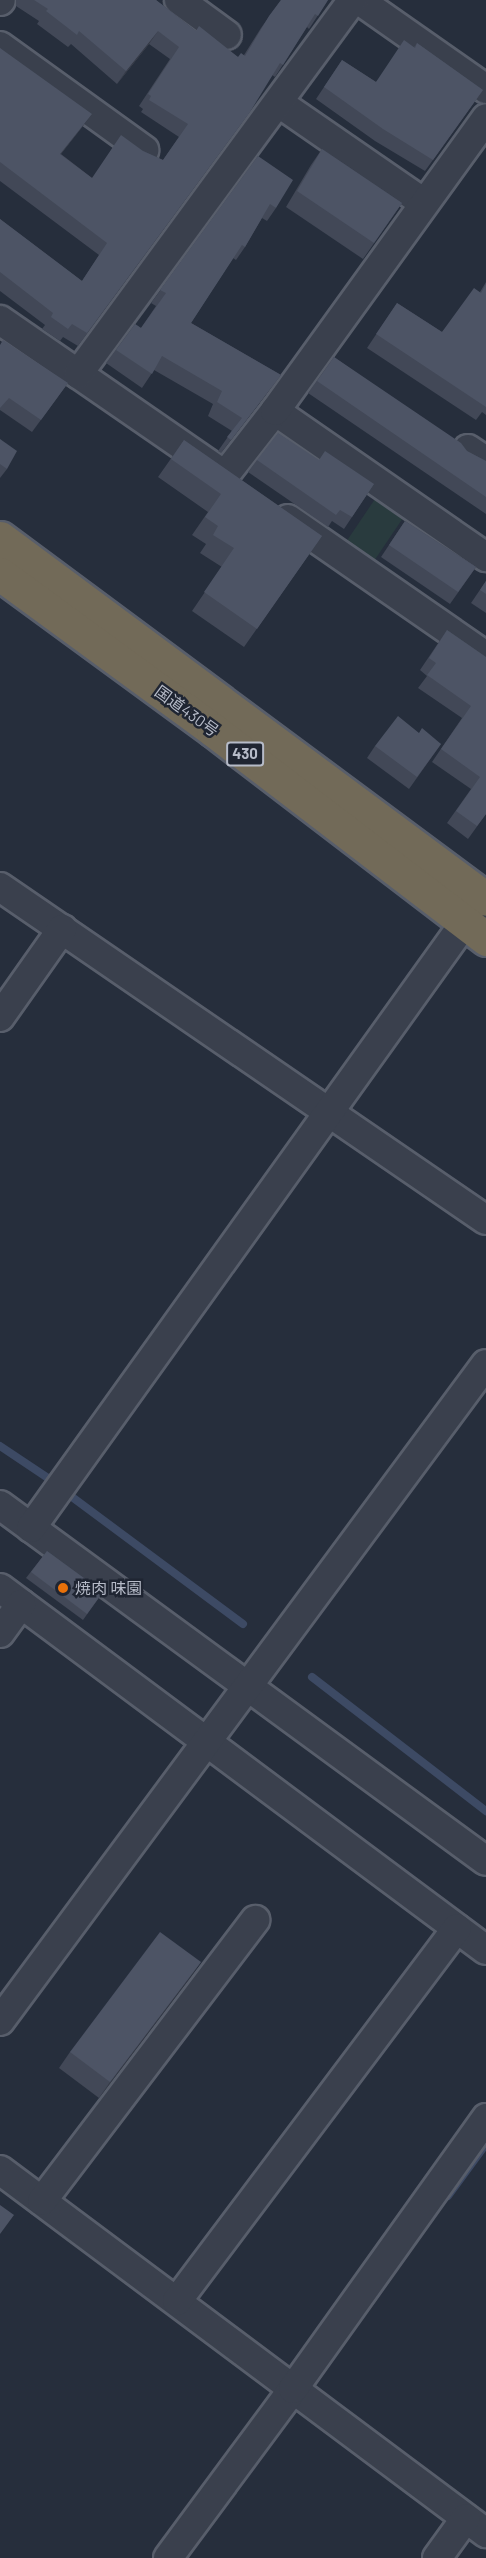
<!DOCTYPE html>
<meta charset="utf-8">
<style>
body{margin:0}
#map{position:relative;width:486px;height:2558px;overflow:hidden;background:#262e3c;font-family:Barlow,"Noto Sans JP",sans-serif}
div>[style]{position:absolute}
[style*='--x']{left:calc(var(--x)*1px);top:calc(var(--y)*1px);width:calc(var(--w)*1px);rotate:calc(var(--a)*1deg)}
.green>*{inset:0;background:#293b3e}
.stream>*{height:8px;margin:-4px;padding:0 4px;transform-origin:4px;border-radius:4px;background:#3d4a64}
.roads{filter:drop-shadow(2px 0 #585e6b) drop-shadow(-2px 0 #585e6b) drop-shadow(0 2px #585e6b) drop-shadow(0 -2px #585e6b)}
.minor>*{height:28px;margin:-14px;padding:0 14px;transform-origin:14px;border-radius:14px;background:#3a404d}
.highway>*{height:33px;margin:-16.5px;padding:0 16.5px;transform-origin:16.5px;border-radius:16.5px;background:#726a58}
.wall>*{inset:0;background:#424857}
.shaded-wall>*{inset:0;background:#363b47}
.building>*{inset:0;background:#4d5465}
.dots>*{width:16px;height:16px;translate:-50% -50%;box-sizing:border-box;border:3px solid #1f2532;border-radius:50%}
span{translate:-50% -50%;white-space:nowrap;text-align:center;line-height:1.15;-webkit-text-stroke:5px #1f2532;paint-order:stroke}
.shield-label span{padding:2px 4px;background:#1f2532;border:2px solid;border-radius:4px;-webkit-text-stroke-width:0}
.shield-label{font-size:15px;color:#b6bbc8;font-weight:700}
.street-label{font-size:16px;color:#b6bbc8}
.poi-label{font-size:16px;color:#b6bbc8}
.left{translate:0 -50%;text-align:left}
</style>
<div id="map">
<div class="green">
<div style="clip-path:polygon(375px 499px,403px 518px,374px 561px,346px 542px)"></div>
</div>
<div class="stream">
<div style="--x:0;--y:1446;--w:61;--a:33.7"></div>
<div style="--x:68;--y:1494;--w:218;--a:36.6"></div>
<div style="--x:312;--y:1677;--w:220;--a:37.6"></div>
<div style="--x:448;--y:2196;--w:64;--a:-53.8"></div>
</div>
<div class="roads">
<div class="minor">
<div style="--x:179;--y:0;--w:59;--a:36.1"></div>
<div style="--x:359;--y:0;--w:155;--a:35"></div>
<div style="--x:0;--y:1;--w:1;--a:-45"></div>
<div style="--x:0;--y:46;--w:178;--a:35.8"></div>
<div style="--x:279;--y:103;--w:176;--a:34.6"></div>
<div style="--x:0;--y:320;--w:259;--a:34.6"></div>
<div style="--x:78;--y:374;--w:464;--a:-53.7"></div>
<div style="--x:275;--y:411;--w:257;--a:34.7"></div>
<div style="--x:468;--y:449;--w:22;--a:34"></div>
<div style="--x:225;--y:475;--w:81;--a:-52"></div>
<div style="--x:275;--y:411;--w:361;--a:-54.2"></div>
<div style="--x:288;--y:519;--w:241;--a:34.7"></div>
<div style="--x:0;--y:887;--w:589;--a:34.42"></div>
<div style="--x:0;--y:1017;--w:108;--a:-54.8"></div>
<div style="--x:0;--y:1505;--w:602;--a:36.22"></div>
<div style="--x:31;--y:1528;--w:768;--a:-54.38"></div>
<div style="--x:0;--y:1588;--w:606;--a:36.68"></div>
<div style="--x:0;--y:1633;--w:36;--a:-54"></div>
<div style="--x:0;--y:2021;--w:817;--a:-53.51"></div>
<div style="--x:0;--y:2170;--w:607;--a:36.76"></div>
<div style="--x:42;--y:2201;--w:353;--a:-52.8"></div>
<div style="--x:177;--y:2301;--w:466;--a:-53.1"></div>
<div style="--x:168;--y:2558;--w:210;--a:-53.5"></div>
<div style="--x:293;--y:2389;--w:333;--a:-54.5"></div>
<div style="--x:437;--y:2558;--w:49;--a:-54.1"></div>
</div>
<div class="highway">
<div style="--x:0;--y:538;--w:605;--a:36.6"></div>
<div style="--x:0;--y:574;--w:264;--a:36.2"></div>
<div style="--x:213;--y:730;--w:344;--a:37.4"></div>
</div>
</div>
<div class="wall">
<div style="clip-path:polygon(16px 0,156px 0,196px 31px,238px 57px,244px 55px,261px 28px,281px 0,328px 0,309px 29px,307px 27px,275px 77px,272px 75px,241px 124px,78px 346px,63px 337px,60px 341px,42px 329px,45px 325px,0 291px,0 219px,82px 281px,99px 255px,0 181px,0 48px,83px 126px,61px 154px,92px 178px,143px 151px,163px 160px,179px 137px,141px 112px,143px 109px,139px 106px,170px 59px,149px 44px,117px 84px,71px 44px,68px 47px,37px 24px,39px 21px,16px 6px)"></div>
<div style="clip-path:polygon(417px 43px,483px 90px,425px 171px,375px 141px,316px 99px,342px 60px,376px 82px,414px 47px)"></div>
<div style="clip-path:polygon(322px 149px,402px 203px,363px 259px,286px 207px,311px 165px)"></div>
<div style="clip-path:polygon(258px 156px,276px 208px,267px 221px,262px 218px,245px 247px,236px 260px,233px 258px,191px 323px,281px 375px,221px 453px,218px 451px,232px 431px,208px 416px,213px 404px,154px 370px,142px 388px,106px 363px,135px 324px,141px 328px,156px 306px,151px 303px)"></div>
<div style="clip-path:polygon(486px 282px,486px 415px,482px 412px,476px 420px,367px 348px,397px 303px,442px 332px,480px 292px)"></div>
<div style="clip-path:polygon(0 345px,68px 383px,32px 432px,0 410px)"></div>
<div style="clip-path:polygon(334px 357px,467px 451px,486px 461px,486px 514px,308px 393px)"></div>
<div style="clip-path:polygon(0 439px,7px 469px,0 478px)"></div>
<div style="clip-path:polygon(184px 440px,322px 536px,244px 647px,192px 611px,222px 567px,200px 553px,206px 544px,192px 535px,208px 512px,158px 477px)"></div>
<div style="clip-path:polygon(257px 460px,319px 460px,374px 484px,344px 529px,332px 521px,328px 527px,248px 472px)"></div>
<div style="clip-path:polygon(405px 521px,476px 567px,450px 604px,381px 557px)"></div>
<div style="clip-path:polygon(486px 581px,486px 613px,471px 603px)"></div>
<div style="clip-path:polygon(447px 630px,486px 657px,486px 814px,468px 839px,447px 823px,471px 789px,432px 762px,462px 718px,418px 688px,427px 676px,420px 670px)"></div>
<div style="clip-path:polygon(419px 733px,441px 744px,409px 789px,367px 758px,375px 746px)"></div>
<div style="clip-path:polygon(47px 1551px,103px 1592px,83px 1620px,26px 1578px)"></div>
<div style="clip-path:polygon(201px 1962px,99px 2098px,59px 2068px,70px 2052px)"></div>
</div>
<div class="shaded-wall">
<div style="clip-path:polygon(158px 31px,149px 44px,117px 84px,126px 71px)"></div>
<div style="clip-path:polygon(92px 114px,83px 126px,51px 166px,60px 154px)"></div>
<div style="clip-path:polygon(201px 1962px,190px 1978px,99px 2098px,110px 2082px)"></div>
</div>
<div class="building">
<div style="clip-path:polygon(34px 0,156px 0,196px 31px,199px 26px,238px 57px,241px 53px,245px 56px,269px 16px,281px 0,328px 0,318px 16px,315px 14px,283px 65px,280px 63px,250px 112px,87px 333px,72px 324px,68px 329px,51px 317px,53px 313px,0 272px,0 219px,82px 281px,107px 243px,0 162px,0 48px,92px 114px,60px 154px,92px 178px,121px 135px,143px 151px,163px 160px,188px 124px,149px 100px,151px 96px,148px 94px,179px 47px,158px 31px,126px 71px,79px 31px,77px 35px,46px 11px,48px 9px)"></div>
<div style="clip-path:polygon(404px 40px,415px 48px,417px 43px,483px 90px,433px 160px,383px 129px,324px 87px,342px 60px,376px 82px)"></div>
<div style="clip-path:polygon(322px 149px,402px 203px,374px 243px,297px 191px)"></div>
<div style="clip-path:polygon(258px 156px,293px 180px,276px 208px,270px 204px,245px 247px,242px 245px,191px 323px,281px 375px,231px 440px,227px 437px,242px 418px,217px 402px,222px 391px,162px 356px,152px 374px,116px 350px,135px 324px,141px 328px,166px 293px,160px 290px)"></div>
<div style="clip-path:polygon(486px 284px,486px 407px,376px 334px,397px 303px,442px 332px,474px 288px,481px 293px)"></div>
<div style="clip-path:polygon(3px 340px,68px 383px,41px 420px,9px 398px,0 408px,0 345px)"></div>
<div style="clip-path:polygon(334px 357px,461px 443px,467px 451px,486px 461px,486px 497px,317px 381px)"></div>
<div style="clip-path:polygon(278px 433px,319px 460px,325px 451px,374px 484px,352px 517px,340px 510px,336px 515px,257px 460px)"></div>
<div style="clip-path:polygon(0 439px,17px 451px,7px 469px,0 464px)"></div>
<div style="clip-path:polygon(184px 440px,322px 536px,257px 629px,204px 592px,234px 548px,213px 535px,218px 526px,205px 517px,221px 494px,171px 459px)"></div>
<div style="clip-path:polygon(405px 521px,476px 567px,458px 592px,389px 545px)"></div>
<div style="clip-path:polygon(486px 581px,486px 594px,480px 590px)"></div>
<div style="clip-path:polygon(447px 630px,486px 657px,486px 814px,477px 826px,456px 811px,480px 777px,441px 749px,471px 706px,427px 675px,436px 663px,429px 658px)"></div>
<div style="clip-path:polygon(398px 716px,419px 733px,422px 728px,441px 744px,417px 777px,375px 746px)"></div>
<div style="clip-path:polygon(47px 1551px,103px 1592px,87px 1614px,31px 1572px)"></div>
<div style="clip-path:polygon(160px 1932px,201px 1962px,110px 2082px,70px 2052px)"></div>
<div style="clip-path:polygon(0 2205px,14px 2215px,0 2234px)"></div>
</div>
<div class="dots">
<div style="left:63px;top:1588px;background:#e8710a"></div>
</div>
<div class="shield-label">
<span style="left:245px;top:754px">430</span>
</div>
<div class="street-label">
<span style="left:187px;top:711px;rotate:36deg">国道430号</span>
</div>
<div class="poi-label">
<span class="left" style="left:75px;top:1588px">焼肉 味園</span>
</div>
</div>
